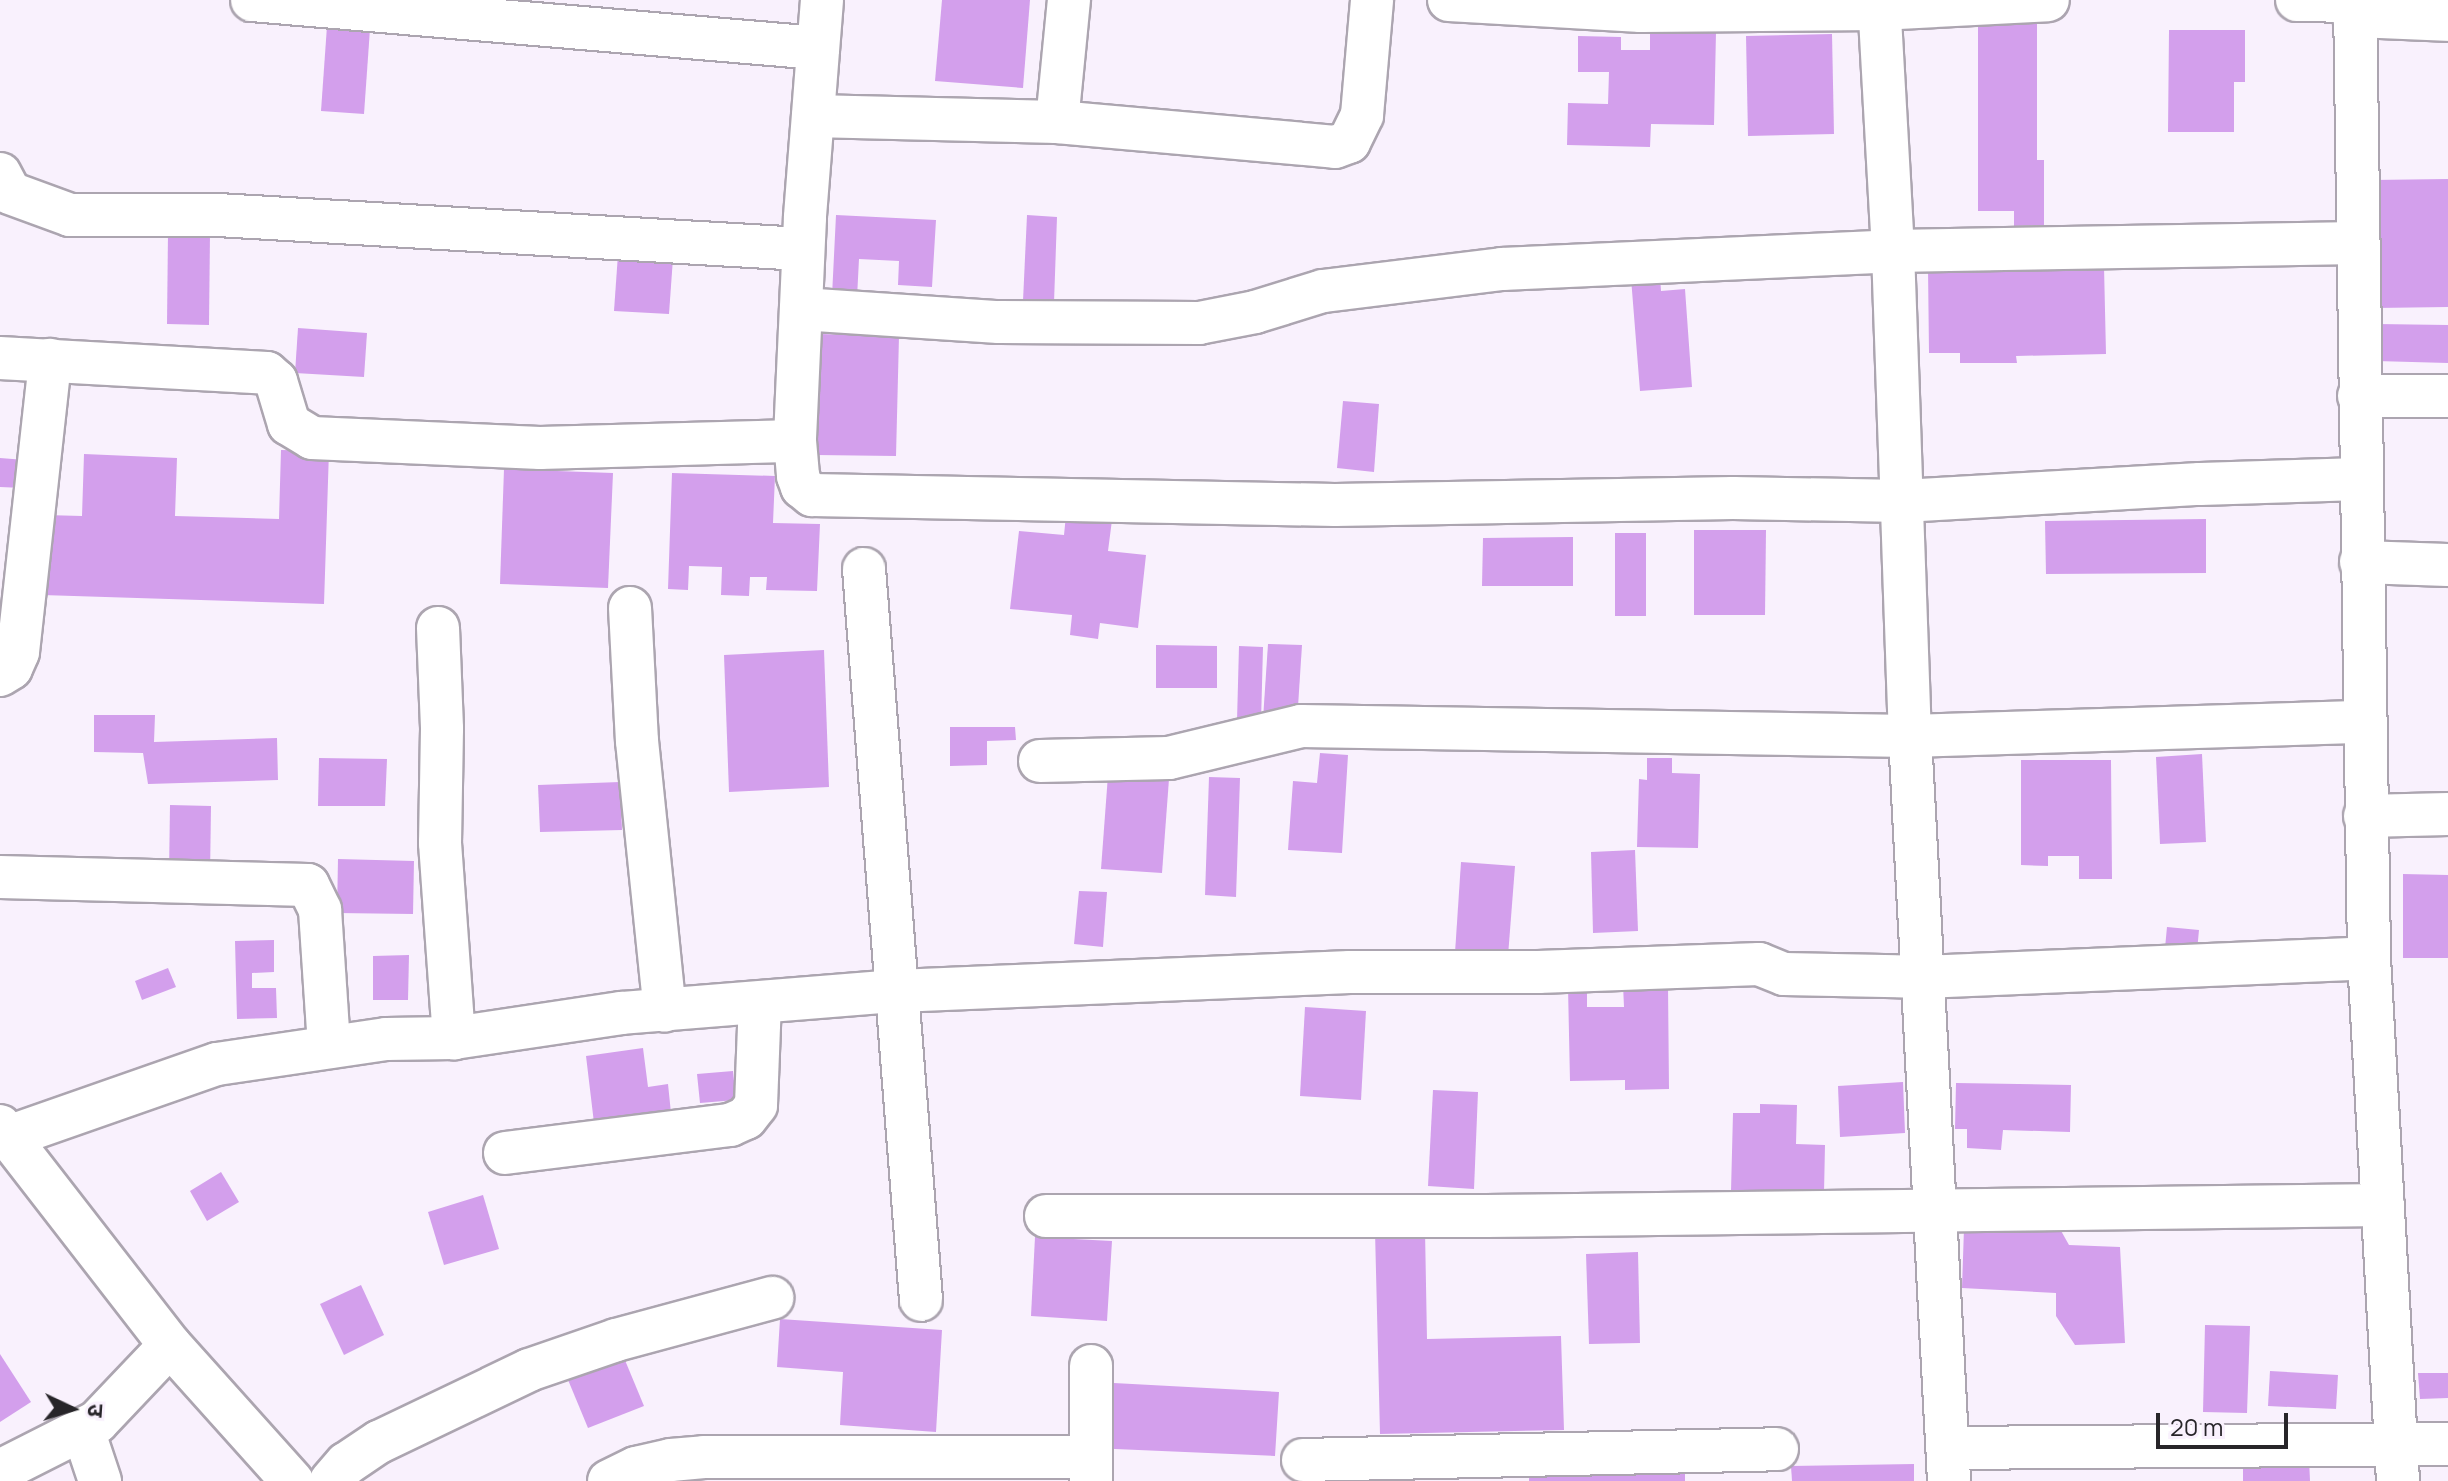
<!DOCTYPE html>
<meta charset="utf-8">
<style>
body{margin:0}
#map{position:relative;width:2448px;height:1481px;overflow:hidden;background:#f9f1fd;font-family:Manrope,"Noto Sans Devanagari",sans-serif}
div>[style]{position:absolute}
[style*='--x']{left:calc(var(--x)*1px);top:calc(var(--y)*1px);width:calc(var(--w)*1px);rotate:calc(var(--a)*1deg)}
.building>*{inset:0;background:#d39fec}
.roads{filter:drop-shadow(2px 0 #aca5b0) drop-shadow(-2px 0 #aca5b0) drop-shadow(0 2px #aca5b0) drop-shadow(0 -2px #aca5b0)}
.street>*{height:42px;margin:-21px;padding:0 21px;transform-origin:21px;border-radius:21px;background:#fff}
span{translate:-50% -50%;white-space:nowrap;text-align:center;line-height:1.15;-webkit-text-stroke:6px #f9f1fd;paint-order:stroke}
.north{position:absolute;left:32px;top:1369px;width:80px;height:80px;-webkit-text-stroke:6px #f9f1fd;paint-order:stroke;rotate:94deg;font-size:22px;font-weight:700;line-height:32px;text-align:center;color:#272529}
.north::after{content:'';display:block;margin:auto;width:28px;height:36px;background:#272529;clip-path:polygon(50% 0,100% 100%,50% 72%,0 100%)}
.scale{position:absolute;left:2156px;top:1413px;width:132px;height:36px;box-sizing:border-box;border:4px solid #272529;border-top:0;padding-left:10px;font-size:24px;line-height:28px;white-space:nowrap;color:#272529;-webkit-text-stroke:6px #f9f1fd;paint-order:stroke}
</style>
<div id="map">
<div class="building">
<div style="clip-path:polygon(942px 0,1030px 0,1023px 88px,935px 81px)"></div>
<div style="clip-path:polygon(1978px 15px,2037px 22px,2037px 160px,2044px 160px,2044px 225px,2014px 226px,2014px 211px,1978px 211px)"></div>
<div style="clip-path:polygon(327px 26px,370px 29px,364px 114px,321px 111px)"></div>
<div style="clip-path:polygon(2169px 30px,2245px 30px,2245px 82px,2234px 82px,2234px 132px,2168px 132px)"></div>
<div style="clip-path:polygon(1650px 31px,1716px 32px,1714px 125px,1651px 124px,1650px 147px,1567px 145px,1568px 103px,1608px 104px,1609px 72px,1578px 72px,1578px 36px,1621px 37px,1621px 50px,1650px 50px)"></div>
<div style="clip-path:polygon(1832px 34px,1834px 134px,1748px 136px,1746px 36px)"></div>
<div style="clip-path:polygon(2448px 179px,2448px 307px,2375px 308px,2372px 180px)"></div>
<div style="clip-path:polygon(836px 215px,936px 220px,932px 287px,898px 285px,899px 261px,859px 259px,857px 298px,832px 296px)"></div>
<div style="clip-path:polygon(1027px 215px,1057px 217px,1054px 303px,1023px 301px)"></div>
<div style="clip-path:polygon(168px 233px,210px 233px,209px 325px,167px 324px)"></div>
<div style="clip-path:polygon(618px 254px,673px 258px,669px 314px,614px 311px)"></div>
<div style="clip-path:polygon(2104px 266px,2106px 354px,2016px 356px,2017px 363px,1960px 363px,1960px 353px,1929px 353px,1928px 268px)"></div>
<div style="clip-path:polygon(1660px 276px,1661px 291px,1685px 289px,1692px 387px,1640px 391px,1631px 278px)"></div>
<div style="clip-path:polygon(2377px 324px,2448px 325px,2448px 363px,2376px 361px)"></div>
<div style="clip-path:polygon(298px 328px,367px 333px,364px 377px,295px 373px)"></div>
<div style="clip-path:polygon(819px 334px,899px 336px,896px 456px,816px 455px)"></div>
<div style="clip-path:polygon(1343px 401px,1379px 404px,1374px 472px,1337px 468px)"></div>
<div style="clip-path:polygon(281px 450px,329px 451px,324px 604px,42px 595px,45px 515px,82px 516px,84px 454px,177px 458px,175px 516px,279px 519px)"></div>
<div style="clip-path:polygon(0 458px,25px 460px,23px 488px,0 487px)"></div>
<div style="clip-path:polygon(504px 469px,613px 473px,608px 588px,500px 584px)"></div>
<div style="clip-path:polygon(672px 473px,775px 476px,773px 523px,820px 524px,817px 591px,766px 590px,767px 577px,750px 577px,749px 596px,721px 595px,722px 567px,689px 566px,688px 590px,668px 589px)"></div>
<div style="clip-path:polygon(1066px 515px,1112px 520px,1108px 551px,1146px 555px,1138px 628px,1100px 623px,1098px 639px,1070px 635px,1072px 615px,1010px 609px,1019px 531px,1064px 535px)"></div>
<div style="clip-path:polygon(2206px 519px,2206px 573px,2046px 574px,2045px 521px)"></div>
<div style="clip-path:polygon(1694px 530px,1766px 530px,1765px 615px,1694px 615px)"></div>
<div style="clip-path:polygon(1615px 533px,1646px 533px,1646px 616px,1615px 616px)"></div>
<div style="clip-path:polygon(1573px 537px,1573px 586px,1482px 586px,1483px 538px)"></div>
<div style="clip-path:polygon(1268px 644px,1302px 645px,1297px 722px,1263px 719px)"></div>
<div style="clip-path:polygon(1156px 645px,1217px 646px,1217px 688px,1156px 688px)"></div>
<div style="clip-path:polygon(1239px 646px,1263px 647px,1261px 722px,1237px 721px)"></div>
<div style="clip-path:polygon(824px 650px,829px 787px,729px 792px,724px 655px)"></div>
<div style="clip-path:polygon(94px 715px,155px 715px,154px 742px,277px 738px,278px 780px,148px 784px,143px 753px,94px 752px)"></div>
<div style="clip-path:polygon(950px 727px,1015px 727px,1016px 740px,987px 741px,987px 765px,950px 766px)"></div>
<div style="clip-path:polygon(1320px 753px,1348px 755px,1342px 853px,1288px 850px,1293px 781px,1317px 783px)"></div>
<div style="clip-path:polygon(2202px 754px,2206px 842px,2160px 844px,2156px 757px)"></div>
<div style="clip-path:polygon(319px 758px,387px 759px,385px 806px,318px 806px)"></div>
<div style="clip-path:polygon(1647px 758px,1672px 758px,1672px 773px,1700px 774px,1698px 848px,1637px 847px,1639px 779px,1647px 780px)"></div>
<div style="clip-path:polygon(2021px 760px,2111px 760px,2112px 879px,2079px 879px,2079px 856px,2048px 856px,2048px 866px,2021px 865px)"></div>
<div style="clip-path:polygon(1108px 775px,1169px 779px,1162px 873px,1101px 869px)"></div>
<div style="clip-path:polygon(1209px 777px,1240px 778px,1236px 897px,1205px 895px)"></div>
<div style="clip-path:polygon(620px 782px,622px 830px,540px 832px,538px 785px)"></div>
<div style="clip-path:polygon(170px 805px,211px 806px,210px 876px,169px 875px)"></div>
<div style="clip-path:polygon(1635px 850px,1638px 931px,1593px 933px,1591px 852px)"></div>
<div style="clip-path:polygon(338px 859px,414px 861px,413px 914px,337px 913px)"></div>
<div style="clip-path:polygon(1461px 862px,1515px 866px,1508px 956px,1455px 953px)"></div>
<div style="clip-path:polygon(2403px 874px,2448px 875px,2448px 958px,2403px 958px)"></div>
<div style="clip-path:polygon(1079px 891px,1107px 892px,1103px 947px,1074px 944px)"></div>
<div style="clip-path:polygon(2167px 927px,2199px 930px,2197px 951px,2165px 948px)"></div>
<div style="clip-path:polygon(274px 940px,274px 972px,252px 973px,252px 988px,276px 988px,277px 1018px,237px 1019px,235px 941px)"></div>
<div style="clip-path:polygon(409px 955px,408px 1000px,373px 1000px,373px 956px)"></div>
<div style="clip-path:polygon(168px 968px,176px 987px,142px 1000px,135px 981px)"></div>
<div style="clip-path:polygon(1623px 985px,1668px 985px,1669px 1089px,1625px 1090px,1625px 1080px,1570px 1081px,1568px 987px,1587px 987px,1587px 1007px,1624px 1007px)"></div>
<div style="clip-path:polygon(1305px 1007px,1366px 1011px,1361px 1100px,1300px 1096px)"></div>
<div style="clip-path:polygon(643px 1048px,648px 1087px,668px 1084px,671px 1113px,594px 1123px,586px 1056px)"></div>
<div style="clip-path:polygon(733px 1071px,736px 1100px,700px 1103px,697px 1074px)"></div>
<div style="clip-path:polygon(1903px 1082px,1905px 1133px,1840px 1137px,1838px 1086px)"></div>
<div style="clip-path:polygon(1956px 1083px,2071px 1085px,2070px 1132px,2003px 1130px,2001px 1150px,1967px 1148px,1967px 1129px,1955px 1129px)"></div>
<div style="clip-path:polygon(1433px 1090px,1478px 1092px,1474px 1189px,1428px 1186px)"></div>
<div style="clip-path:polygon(1760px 1104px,1797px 1105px,1796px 1144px,1825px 1145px,1824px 1193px,1731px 1191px,1733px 1113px,1760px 1113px)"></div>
<div style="clip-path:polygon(221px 1172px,239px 1202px,207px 1221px,190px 1191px)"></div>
<div style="clip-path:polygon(483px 1195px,499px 1249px,444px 1265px,428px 1212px)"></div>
<div style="clip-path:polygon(1964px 1228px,2060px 1229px,2069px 1245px,2120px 1247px,2125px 1343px,2075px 1345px,2056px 1316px,2056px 1293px,1962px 1288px)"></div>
<div style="clip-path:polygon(1425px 1230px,1427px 1339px,1561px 1336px,1564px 1430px,1380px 1434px,1375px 1231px)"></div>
<div style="clip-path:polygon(1035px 1237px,1112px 1241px,1107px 1321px,1031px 1316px)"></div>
<div style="clip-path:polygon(1638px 1252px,1640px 1343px,1589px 1344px,1586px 1254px)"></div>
<div style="clip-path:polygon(361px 1285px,384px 1335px,344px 1355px,320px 1304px)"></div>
<div style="clip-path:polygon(780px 1319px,942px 1330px,936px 1432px,840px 1425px,843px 1372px,777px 1367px)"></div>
<div style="clip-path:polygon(2205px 1325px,2250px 1326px,2247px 1413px,2203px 1412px)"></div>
<div style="clip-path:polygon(622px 1353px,644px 1406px,588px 1428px,566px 1375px)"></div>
<div style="clip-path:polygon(0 1354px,31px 1402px,0 1422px)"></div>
<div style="clip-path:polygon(2270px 1371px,2338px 1375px,2336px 1409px,2268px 1406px)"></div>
<div style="clip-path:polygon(2418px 1373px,2448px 1373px,2448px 1398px,2420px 1399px)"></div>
<div style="clip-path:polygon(1095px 1382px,1279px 1392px,1275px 1456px,1092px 1448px)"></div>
<div style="clip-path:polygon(1530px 1458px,1685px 1462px,1685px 1481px,1529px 1481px)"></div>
<div style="clip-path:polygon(2309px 1458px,2310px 1481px,2243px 1481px,2243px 1459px)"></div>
<div style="clip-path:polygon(1914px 1464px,1914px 1481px,1792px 1481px,1791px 1466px)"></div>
</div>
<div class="roads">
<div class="street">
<div style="--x:252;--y:0;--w:568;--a:4.85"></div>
<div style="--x:822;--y:0;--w:219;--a:94.5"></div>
<div style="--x:805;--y:218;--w:223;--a:92.6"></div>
<div style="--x:795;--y:441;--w:35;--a:85"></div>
<div style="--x:798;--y:476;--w:12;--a:70"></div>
<div style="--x:802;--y:487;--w:13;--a:39"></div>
<div style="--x:812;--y:495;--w:523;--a:1.1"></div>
<div style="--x:1335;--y:505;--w:398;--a:-1"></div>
<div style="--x:1733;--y:498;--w:170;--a:1"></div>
<div style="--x:1903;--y:501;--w:297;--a:-3.3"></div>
<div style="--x:2200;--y:484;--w:160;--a:-1.8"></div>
<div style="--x:1449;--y:0;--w:192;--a:3.3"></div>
<div style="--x:1641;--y:11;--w:238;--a:-0.5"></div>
<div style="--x:1879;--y:9;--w:169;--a:-3"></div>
<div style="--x:1879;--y:0;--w:251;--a:86.8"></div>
<div style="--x:1893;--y:251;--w:485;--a:88"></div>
<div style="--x:1910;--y:736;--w:746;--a:87"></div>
<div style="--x:2297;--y:0;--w:58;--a:1"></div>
<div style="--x:2355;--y:0;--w:958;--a:89.16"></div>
<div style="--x:2369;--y:958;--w:524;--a:86.83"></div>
<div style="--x:2354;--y:16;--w:94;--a:2.4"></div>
<div style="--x:813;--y:116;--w:244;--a:1.4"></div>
<div style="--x:1057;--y:122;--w:279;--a:5.1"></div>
<div style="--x:1335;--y:147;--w:15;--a:-20"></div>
<div style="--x:1349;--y:142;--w:30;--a:-64"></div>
<div style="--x:1362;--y:115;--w:115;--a:-85"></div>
<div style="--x:1057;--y:122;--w:123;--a:-84.4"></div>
<div style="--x:0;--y:174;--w:21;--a:62"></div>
<div style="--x:10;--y:193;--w:64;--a:20.1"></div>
<div style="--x:70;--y:215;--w:148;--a:0"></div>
<div style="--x:218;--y:215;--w:586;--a:3.33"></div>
<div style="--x:801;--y:309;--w:198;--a:3.8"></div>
<div style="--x:999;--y:322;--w:200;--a:0.3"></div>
<div style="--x:1199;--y:323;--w:57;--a:-11.1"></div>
<div style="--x:1255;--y:312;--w:71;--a:-17.2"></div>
<div style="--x:1323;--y:291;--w:180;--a:-7"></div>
<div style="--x:1502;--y:269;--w:391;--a:-2.6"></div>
<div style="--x:1893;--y:251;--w:465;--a:-1"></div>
<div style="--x:0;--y:358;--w:267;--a:3.2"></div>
<div style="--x:267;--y:373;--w:12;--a:42"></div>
<div style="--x:276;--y:381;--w:45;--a:73.2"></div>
<div style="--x:289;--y:424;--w:27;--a:31"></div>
<div style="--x:312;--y:438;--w:228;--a:2.5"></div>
<div style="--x:540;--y:448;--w:255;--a:-1.6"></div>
<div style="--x:2359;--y:396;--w:89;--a:0"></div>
<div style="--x:2361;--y:562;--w:87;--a:2"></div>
<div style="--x:864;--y:569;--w:733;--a:85.54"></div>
<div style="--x:630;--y:608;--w:133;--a:87"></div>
<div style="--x:637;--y:741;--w:271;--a:84.1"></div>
<div style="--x:438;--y:628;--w:101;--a:87.7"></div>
<div style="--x:442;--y:729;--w:114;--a:91"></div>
<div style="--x:440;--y:843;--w:196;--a:85.9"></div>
<div style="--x:0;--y:675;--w:13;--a:-32"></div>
<div style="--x:11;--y:668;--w:17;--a:-66"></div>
<div style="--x:18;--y:652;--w:294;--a:-83.7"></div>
<div style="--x:1040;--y:761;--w:129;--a:-1.3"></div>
<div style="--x:1169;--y:758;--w:136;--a:-13.6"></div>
<div style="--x:1301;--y:726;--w:609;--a:0.94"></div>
<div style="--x:1910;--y:736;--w:454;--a:-1.8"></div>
<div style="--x:2365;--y:816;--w:83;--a:-1.4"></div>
<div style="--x:0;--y:877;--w:308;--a:1.5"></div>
<div style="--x:308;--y:885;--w:28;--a:64"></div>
<div style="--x:320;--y:910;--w:137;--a:86.2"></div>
<div style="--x:0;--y:1126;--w:277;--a:52.2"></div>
<div style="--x:170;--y:1345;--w:183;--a:48.1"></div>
<div style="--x:8;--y:1137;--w:221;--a:-19.3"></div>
<div style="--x:217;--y:1064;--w:171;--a:-8.4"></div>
<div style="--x:386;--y:1039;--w:68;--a:-0.8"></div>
<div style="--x:454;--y:1038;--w:170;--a:-8.5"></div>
<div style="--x:622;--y:1013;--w:276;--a:-4.6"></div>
<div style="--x:897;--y:991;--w:453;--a:-2.4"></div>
<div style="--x:1350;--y:972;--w:188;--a:0"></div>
<div style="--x:1538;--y:972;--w:221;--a:-2.1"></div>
<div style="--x:1759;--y:964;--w:27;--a:22"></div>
<div style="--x:1784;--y:974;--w:139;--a:1.2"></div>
<div style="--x:1923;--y:977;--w:446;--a:-2.4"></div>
<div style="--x:505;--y:1153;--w:227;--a:-7.1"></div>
<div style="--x:730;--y:1125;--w:17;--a:-24"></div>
<div style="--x:746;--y:1118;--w:16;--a:-52"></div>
<div style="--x:756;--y:1105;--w:102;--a:-87.8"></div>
<div style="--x:1046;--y:1216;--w:440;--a:0"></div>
<div style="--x:1486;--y:1216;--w:897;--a:-0.7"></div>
<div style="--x:83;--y:1430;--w:54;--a:71.6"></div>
<div style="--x:1948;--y:1448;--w:500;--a:-0.46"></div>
<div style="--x:1303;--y:1460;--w:474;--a:-1.3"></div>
<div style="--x:0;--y:1471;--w:109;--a:-26.8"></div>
<div style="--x:97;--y:1422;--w:106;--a:-46.5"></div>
<div style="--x:331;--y:1481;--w:23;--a:-49"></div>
<div style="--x:346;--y:1464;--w:40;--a:-34"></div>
<div style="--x:379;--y:1442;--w:166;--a:-25.6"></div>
<div style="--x:529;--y:1370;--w:92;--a:-19"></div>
<div style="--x:616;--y:1340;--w:162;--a:-15.1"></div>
<div style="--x:609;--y:1481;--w:30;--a:-26"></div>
<div style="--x:636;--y:1468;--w:36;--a:-13"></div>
<div style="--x:671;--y:1460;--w:33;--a:-5"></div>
<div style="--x:704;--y:1457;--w:387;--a:0"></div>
<div style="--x:1091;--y:1481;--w:115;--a:-90"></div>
</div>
</div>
<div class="north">उ</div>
<div class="scale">20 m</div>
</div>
